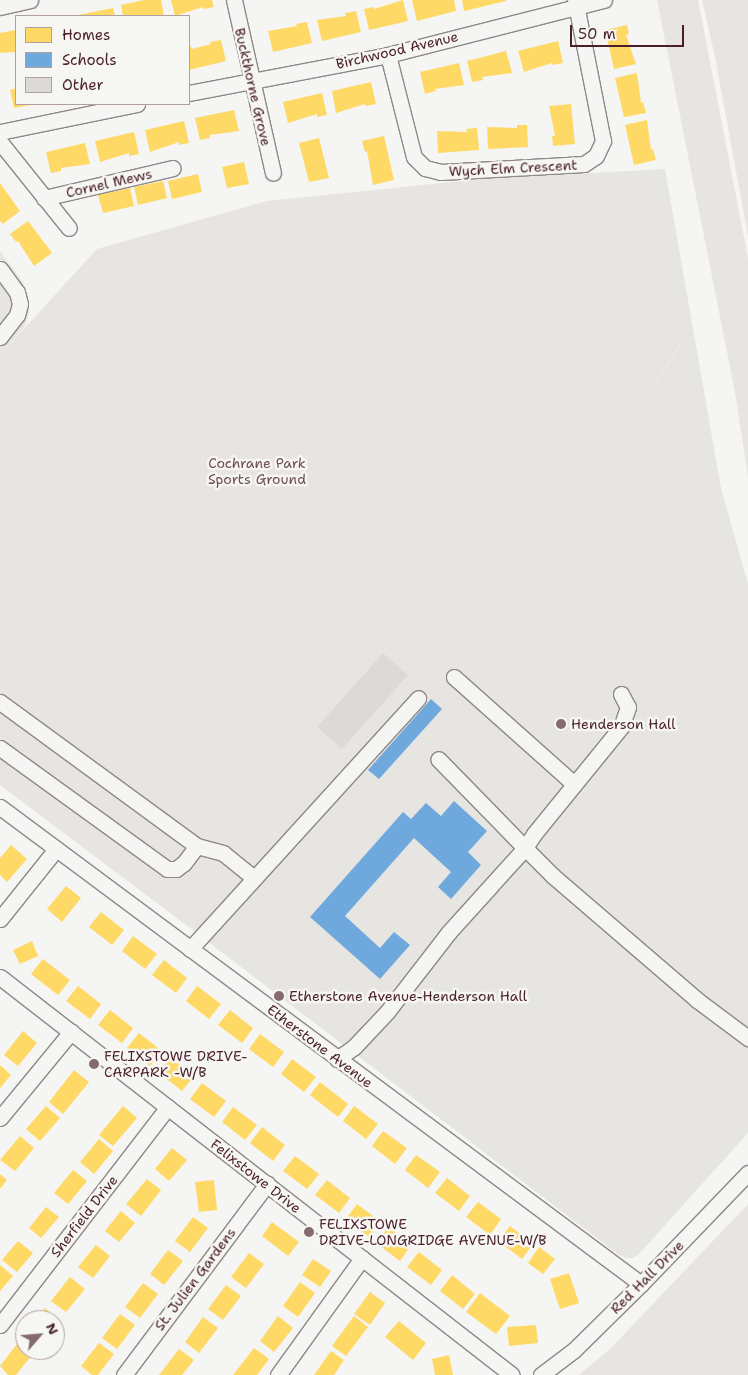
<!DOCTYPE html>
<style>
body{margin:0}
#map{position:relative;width:748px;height:1375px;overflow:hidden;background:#f5f5f3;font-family:"Shantell Sans",sans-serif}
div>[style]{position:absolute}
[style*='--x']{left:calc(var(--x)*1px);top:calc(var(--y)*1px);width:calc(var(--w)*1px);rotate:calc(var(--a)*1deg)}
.built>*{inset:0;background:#e7e5e2}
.green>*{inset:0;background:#e8e4e2}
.homes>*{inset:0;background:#ffd966}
.schools>*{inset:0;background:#6fa8dc}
.building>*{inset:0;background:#dcdad9}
.roads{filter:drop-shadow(1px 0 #8f8788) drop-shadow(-1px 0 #8f8788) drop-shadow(0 1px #8f8788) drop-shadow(0 -1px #8f8788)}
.minor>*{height:15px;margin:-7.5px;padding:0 7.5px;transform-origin:7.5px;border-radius:7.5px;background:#f5f5f3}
.dots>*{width:14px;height:14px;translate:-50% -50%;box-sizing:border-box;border:2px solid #f6f6f2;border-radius:50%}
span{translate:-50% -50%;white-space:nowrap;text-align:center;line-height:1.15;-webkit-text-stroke:5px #f6f6f2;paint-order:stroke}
.street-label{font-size:14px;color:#4a1f2b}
.park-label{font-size:14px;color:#6f4d56}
.poi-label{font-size:14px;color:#4a1f2b}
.left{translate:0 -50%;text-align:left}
.legend{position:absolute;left:15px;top:15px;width:175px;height:90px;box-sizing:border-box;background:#f6f6f2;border:1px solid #b1a0a2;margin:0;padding:6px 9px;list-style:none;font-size:15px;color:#4a1f2b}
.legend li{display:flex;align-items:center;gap:10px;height:25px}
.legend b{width:25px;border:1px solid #b1a0a2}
.north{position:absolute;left:15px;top:1310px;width:50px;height:50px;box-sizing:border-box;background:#f6f6f2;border:1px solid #b1a0a2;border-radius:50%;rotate:63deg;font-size:14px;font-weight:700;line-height:20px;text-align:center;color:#4a1f2b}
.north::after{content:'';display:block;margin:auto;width:18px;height:22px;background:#866a71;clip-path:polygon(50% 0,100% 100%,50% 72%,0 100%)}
.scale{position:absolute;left:570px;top:25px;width:114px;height:22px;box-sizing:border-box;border:2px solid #4a1f2b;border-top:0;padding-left:6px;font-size:15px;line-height:18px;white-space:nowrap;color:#4a1f2b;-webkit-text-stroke:4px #f6f6f2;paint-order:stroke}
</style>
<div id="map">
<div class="built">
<div style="clip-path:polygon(665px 169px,721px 488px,748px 584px,748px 1133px,639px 1254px,633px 1258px,626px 1258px,619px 1255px,190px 928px,588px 485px,685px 338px,481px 179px)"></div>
<div style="clip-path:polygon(0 251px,23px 282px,28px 299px,29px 313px,25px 326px,0 355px)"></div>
</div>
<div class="green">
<div style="clip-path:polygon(657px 0,698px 0,748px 258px,748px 477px,735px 392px)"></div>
<div style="clip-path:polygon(702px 0,748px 0,748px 236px,715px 57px)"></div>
<div style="clip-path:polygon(481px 179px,685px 337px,588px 485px,190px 928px,0 785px,0 355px,97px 249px,267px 201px)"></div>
<div style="clip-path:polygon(748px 1204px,748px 1375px,579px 1375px,610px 1349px)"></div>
</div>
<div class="homes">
<div style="clip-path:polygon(144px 0,161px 0,164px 16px,123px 16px,121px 5px)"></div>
<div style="clip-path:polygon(171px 0,212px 0,214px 7px,204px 9px,203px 7px,175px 16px)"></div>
<div style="clip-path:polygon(403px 0,408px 21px,369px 30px,364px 9px,374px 7px,374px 9px)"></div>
<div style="clip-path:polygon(412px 0,454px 0,456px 11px,417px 21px)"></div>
<div style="clip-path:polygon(462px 0,506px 0,506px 1px,464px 11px)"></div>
<div style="clip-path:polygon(113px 8px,115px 16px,78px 16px,78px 15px)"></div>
<div style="clip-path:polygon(356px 11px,361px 32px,322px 41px,317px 20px,346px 16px,345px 13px)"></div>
<div style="clip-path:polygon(307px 22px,312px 43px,273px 52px,268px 31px,297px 26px,296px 24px)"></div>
<div style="clip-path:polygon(627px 25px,629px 34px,626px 35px,636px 64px,614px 69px,605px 30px)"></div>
<div style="clip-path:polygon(16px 30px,16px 52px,0 53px,0 33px)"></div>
<div style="clip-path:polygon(221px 40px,226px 61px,189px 70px,189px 47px,191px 46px,192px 49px,211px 44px,210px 42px)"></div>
<div style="clip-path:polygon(558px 41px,563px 63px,553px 65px,552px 63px,524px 72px,518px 51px)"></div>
<div style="clip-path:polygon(506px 51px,512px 73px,482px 77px,483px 80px,472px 82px,467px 61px)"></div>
<div style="clip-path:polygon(459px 63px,464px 85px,435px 89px,436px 91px,425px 94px,420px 72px)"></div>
<div style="clip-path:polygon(637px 73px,641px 103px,643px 102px,646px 113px,624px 117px,615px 78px)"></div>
<div style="clip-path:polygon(371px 82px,376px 104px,366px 106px,365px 104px,336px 113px,332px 91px)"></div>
<div style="clip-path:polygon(16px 88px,16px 104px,30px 105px,14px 108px,10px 90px)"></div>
<div style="clip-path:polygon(322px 93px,327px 115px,317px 117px,317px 114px,288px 123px,283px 102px)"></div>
<div style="clip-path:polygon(571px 104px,575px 144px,553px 146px,552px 136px,555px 136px,549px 106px)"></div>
<div style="clip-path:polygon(234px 110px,239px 131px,210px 135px,210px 138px,200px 140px,195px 118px)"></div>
<div style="clip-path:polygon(647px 120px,651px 150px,653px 149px,656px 160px,634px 165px,625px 125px)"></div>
<div style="clip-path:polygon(184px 121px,189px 143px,179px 145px,179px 142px,150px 152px,145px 130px)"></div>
<div style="clip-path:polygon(517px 125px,527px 125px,528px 147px,488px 149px,487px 127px,517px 128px)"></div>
<div style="clip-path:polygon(477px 128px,479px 150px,438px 153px,437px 131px,467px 132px,466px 129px)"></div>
<div style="clip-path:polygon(134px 132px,139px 154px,129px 156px,129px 153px,100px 162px,95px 141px)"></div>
<div style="clip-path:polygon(384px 136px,394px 180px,373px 185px,367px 151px,365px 152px,362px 141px)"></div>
<div style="clip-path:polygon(319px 138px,329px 178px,309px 182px,299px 143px)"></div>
<div style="clip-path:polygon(85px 143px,90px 164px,61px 168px,61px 171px,51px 173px,46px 152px)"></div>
<div style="clip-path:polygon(244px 162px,249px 184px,227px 188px,222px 167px)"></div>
<div style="clip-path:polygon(198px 174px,202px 192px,172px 199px,168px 181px)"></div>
<div style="clip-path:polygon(163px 181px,167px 198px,138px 205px,134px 187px)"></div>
<div style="clip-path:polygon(0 183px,20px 211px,3px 224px,0 221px)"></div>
<div style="clip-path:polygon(130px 188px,134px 206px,103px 213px,98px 195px)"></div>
<div style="clip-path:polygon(28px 221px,52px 253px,34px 266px,18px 241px,16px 242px,10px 234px)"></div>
<div style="clip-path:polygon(11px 845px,27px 859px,7px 882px,0 875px,0 858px)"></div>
<div style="clip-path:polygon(66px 886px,81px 898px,62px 922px,47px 909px)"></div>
<div style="clip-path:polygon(101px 912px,124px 930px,112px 945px,89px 927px)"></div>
<div style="clip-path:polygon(133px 936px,157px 954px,145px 969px,122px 951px)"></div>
<div style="clip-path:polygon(32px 941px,38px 956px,20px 964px,13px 950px)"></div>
<div style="clip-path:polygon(43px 959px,70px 980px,58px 995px,31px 974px)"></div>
<div style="clip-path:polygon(164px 960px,187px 978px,176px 993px,152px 975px)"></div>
<div style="clip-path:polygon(78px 986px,101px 1004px,90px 1019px,66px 1001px)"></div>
<div style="clip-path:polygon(197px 986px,221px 1004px,209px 1019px,186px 1001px)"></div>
<div style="clip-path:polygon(110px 1010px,133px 1028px,122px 1043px,98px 1025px)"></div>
<div style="clip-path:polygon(230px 1010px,253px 1028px,242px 1043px,218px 1025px)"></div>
<div style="clip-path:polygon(23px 1031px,37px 1043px,18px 1066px,4px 1055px)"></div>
<div style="clip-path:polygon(139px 1033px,162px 1051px,150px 1066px,127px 1048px)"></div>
<div style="clip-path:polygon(260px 1034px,284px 1052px,273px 1067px,249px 1049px)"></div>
<div style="clip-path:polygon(170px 1058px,194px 1076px,182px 1091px,159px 1073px)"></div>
<div style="clip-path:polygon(292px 1059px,316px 1077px,304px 1092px,281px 1074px)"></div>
<div style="clip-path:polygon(0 1065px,11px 1075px,0 1088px)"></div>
<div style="clip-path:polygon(74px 1070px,89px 1082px,63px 1114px,49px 1102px)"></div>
<div style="clip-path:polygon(320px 1082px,348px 1104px,338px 1117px,310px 1095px)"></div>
<div style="clip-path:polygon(202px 1083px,226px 1101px,214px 1117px,190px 1099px)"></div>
<div style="clip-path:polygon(46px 1106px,60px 1118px,40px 1141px,26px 1129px)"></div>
<div style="clip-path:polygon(123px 1106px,137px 1118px,113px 1146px,99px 1135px)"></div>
<div style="clip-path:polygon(354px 1106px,378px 1124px,366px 1139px,343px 1121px)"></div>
<div style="clip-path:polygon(233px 1107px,257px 1125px,245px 1140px,222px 1122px)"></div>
<div style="clip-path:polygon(262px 1127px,285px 1145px,273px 1161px,250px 1143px)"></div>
<div style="clip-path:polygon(383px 1131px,407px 1148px,395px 1164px,372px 1146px)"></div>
<div style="clip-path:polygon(20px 1136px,34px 1148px,15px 1171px,0 1160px)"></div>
<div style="clip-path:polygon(99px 1139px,113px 1151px,94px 1174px,80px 1162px)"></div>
<div style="clip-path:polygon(172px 1148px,187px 1160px,169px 1181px,155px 1169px)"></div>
<div style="clip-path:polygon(416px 1155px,440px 1172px,428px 1188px,405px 1170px)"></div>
<div style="clip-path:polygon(295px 1156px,319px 1174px,307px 1189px,283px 1171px)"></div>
<div style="clip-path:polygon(73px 1170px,87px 1181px,68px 1204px,54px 1193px)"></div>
<div style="clip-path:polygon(0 1174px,7px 1180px,0 1189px)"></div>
<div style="clip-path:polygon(447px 1178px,470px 1196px,459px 1211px,435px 1193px)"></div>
<div style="clip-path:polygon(147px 1179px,161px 1190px,141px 1216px,126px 1204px)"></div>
<div style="clip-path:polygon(214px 1180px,217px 1210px,199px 1212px,195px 1182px)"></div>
<div style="clip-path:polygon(327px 1180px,350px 1198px,339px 1213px,315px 1195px)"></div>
<div style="clip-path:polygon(478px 1202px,501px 1219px,490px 1235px,466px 1217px)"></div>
<div style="clip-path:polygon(357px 1204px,381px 1222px,369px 1237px,346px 1219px)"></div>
<div style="clip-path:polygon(46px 1207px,59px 1217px,41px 1238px,29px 1228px)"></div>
<div style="clip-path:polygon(121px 1211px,135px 1223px,119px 1242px,105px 1231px)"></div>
<div style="clip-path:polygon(193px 1217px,208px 1228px,190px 1252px,175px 1241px)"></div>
<div style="clip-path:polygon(272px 1222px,299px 1242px,288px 1256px,262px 1236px)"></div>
<div style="clip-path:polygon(510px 1226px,533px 1244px,522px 1259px,498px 1241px)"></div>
<div style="clip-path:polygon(388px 1227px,411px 1245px,400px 1261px,376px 1243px)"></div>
<div style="clip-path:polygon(18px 1241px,33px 1253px,17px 1272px,2px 1260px)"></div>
<div style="clip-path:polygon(96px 1245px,110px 1256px,93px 1278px,78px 1267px)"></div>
<div style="clip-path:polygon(539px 1247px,555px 1259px,543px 1274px,528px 1263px)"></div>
<div style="clip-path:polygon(168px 1250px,183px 1261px,164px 1285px,150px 1274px)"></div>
<div style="clip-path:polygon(419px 1252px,442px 1270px,431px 1285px,407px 1267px)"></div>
<div style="clip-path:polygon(249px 1253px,264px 1264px,246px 1288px,231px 1277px)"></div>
<div style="clip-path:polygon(313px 1259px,331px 1271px,320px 1287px,302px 1275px)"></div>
<div style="clip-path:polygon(0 1265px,13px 1276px,0 1291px)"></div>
<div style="clip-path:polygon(569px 1273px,579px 1303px,560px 1309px,550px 1279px)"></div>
<div style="clip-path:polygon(452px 1275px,475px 1294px,463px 1309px,440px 1291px)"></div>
<div style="clip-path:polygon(70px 1277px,85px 1289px,66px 1312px,51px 1301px)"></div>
<div style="clip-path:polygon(300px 1282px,315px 1293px,298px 1317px,283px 1306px)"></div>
<div style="clip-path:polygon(143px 1283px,158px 1294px,140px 1318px,125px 1307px)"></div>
<div style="clip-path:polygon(226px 1285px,241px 1296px,223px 1320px,208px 1309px)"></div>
<div style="clip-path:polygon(370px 1292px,385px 1303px,370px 1325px,354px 1314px)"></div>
<div style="clip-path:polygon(480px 1293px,510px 1316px,496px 1334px,466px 1312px)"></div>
<div style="clip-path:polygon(45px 1308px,59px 1320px,55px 1325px,55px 1320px,36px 1320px)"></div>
<div style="clip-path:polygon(120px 1314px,135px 1325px,117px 1349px,102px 1338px)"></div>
<div style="clip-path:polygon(278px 1316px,293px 1328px,274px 1352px,260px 1341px)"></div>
<div style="clip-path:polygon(354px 1316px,368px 1327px,346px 1356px,332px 1346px)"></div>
<div style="clip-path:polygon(203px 1317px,218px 1328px,199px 1353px,185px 1342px)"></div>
<div style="clip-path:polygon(399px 1321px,426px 1343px,413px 1360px,385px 1337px)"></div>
<div style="clip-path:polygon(536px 1325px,538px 1343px,509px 1346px,507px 1327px)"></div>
<div style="clip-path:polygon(99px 1343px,114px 1354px,98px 1375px,92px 1375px,81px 1366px)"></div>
<div style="clip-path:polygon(17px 1344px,32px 1355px,16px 1375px,8px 1375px,0 1366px)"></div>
<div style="clip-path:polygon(254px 1348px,269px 1359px,257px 1375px,233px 1375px)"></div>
<div style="clip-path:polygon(179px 1349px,194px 1360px,182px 1375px,159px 1375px)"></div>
<div style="clip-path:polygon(331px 1351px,344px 1360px,334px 1375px,314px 1375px)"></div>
<div style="clip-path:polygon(449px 1355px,453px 1375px,435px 1375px,432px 1359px)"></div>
</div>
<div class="schools">
<div style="clip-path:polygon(431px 699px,442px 709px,379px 779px,368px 770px)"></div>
<div style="clip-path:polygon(454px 801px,487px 831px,468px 852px,481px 865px,451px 899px,438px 887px,451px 872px,414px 838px,345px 916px,380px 948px,394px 932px,410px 945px,380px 979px,310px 917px,403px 812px,411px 819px,426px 803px,441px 816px)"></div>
</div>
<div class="building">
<div style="clip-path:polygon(383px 653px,408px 675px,342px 749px,317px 727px)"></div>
</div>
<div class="roads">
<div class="minor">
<div style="--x:234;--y:0;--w:177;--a:77.3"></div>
<div style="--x:0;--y:7;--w:31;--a:-13"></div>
<div style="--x:388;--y:55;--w:105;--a:75.7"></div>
<div style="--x:414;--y:157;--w:16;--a:45"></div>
<div style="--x:425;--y:168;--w:16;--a:14"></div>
<div style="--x:441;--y:172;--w:143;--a:-3.2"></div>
<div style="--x:584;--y:164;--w:14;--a:-34"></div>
<div style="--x:596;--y:156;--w:17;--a:-65"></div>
<div style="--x:603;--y:141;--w:144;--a:-101.2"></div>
<div style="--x:189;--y:93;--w:203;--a:-10.8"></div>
<div style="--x:388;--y:55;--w:223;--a:-14.3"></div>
<div style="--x:0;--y:132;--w:140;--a:-11.6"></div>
<div style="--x:0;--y:142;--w:110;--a:51.3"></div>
<div style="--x:44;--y:198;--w:132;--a:-13.1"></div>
<div style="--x:0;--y:269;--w:29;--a:54"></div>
<div style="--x:17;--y:292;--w:12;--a:76"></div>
<div style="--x:20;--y:304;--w:11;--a:105"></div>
<div style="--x:17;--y:315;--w:28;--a:128"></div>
<div style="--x:454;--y:677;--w:161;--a:41.7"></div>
<div style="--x:621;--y:694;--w:15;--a:62"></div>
<div style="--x:628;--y:707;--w:21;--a:109"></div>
<div style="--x:621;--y:727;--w:138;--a:129.1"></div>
<div style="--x:534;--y:834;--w:17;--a:123"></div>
<div style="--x:525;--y:848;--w:40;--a:45"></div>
<div style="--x:553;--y:876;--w:190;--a:40.7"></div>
<div style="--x:697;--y:1000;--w:64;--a:36.7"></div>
<div style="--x:0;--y:702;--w:244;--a:36.2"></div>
<div style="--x:197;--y:846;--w:27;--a:15"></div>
<div style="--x:223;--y:853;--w:40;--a:39"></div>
<div style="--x:0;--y:748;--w:206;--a:35.9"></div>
<div style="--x:167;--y:869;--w:9;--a:0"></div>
<div style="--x:176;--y:869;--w:10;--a:-37"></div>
<div style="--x:184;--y:863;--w:21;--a:-53"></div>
<div style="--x:0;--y:807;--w:799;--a:36.65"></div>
<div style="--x:0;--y:919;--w:90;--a:-51.3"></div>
<div style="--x:190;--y:949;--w:339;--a:-47.7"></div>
<div style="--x:0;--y:977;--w:648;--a:37.86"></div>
<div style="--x:337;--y:1059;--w:21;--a:-35"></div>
<div style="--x:354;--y:1047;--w:48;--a:-46.7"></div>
<div style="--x:387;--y:1012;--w:101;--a:-52.2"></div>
<div style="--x:449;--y:932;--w:113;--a:-47.9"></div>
<div style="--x:525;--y:848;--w:124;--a:-134.3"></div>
<div style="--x:0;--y:1118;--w:112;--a:-50.5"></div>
<div style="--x:0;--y:1325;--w:275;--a:-52.4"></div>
<div style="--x:124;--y:1375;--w:239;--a:-53.2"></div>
<div style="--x:278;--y:1375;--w:144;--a:-54.3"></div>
<div style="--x:541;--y:1375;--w:41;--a:-37.1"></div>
<div style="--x:574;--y:1350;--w:94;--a:-44.6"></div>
<div style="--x:641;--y:1284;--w:154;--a:-46.1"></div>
</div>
</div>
<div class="dots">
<div style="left:561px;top:724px;background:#866a71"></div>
<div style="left:279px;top:996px;background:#866a71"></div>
<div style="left:94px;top:1064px;background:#866a71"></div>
<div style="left:309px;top:1232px;background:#866a71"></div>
</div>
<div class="street-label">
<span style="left:397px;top:50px;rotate:-13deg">Birchwood Avenue</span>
<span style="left:253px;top:87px;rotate:77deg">Buckthorne Grove</span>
<span style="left:513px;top:168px;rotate:-3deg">Wych Elm Crescent</span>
<span style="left:109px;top:183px;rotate:-13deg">Cornel Mews</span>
<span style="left:320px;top:1046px;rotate:37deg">Etherstone Avenue</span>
<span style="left:256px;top:1176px;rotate:38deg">Felixstowe Drive</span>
<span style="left:84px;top:1216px;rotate:-52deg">Sherfield Drive</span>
<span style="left:647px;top:1277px;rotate:-45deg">Red Hall Drive</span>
<span style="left:195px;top:1279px;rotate:-53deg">St. Julien Gardens</span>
</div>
<div class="park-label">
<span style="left:257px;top:471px">Cochrane Park<br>Sports Ground</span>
</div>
<div class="poi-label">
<span class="left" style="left:571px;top:724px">Henderson Hall</span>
<span class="left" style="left:289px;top:996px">Etherstone Avenue-Henderson Hall</span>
<span class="left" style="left:104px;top:1064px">FELIXSTOWE DRIVE-<br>CARPARK -W/B</span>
<span class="left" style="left:319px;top:1232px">FELIXSTOWE<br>DRIVE-LONGRIDGE AVENUE-W/B</span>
</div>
<ul class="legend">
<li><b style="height:14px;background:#ffd966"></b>Homes</li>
<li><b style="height:14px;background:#6fa8dc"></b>Schools</li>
<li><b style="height:14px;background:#dcdad9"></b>Other</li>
</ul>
<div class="north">N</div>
<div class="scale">50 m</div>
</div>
